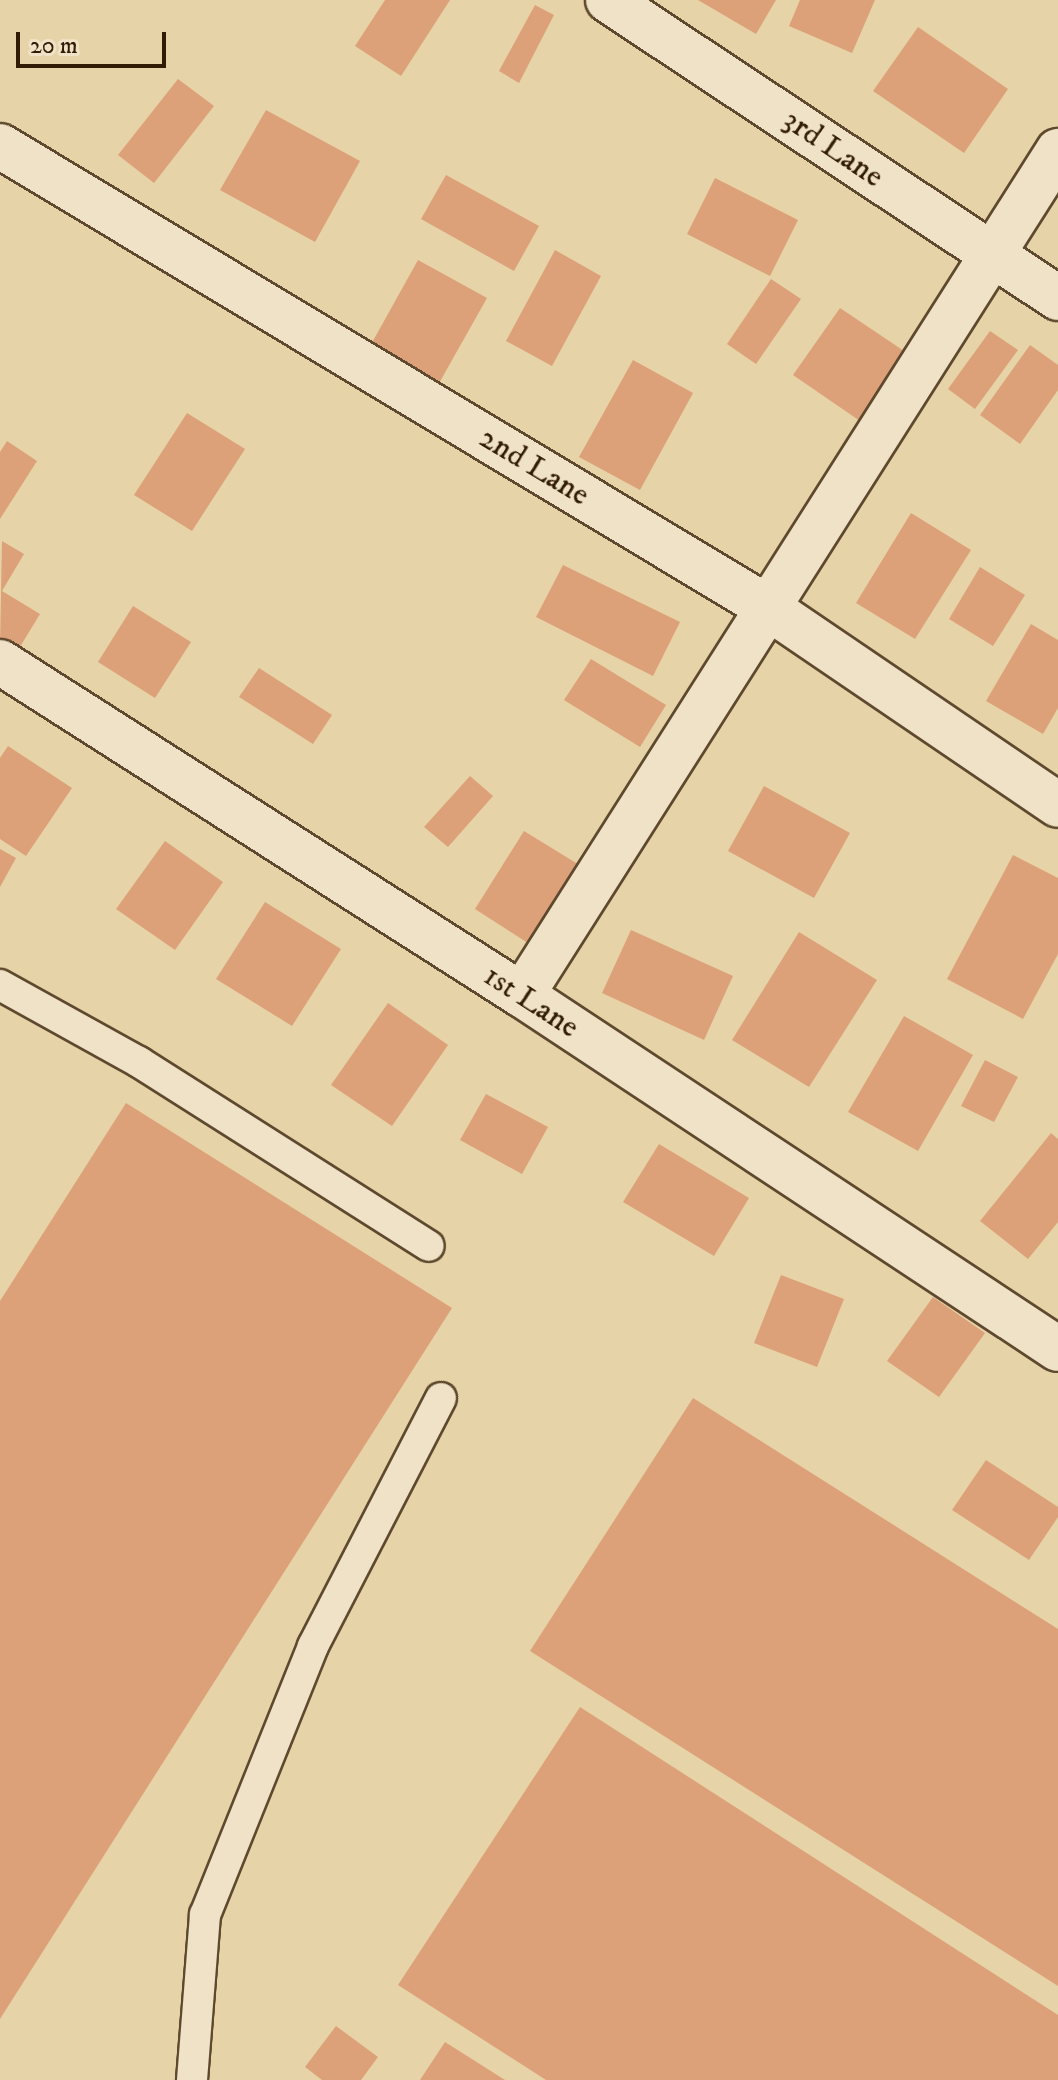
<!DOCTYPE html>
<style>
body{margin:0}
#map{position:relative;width:1058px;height:2080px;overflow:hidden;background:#e6d3a7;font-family:"IM FELL DW Pica",serif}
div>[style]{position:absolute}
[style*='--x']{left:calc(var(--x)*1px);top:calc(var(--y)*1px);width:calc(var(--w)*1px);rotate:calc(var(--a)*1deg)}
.building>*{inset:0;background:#dda179}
.roads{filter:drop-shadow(2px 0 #5f492e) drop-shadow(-2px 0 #5f492e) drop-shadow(0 2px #5f492e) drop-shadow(0 -2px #5f492e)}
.service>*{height:30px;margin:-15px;padding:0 15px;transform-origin:15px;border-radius:15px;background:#efe2c6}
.minor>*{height:44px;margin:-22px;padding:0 22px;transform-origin:22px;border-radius:22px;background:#efe2c6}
span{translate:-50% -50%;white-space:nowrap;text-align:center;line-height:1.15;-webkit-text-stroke:7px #efe2c6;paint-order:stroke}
.street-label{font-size:32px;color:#321b05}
.scale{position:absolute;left:16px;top:32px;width:150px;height:36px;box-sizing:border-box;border:4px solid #321b05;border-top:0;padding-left:10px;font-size:24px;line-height:28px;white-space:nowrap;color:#321b05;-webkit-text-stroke:6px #efe2c6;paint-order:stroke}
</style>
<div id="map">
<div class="building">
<div style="clip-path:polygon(385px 0,450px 0,401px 76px,355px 46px)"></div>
<div style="clip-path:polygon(698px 0,776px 0,756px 34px)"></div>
<div style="clip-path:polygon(800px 0,875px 0,852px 53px,789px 26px)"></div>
<div style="clip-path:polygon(535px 5px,554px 15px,519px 83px,499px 71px)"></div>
<div style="clip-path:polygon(918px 27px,1008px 89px,964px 153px,873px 91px)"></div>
<div style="clip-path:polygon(178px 79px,214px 106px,154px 183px,118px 155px)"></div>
<div style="clip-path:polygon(266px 110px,360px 161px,315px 242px,220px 190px)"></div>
<div style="clip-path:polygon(446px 175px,539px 226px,514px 271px,421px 219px)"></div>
<div style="clip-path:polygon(715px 178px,798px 220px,770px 276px,687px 234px)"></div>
<div style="clip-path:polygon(555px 250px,601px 276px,552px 366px,506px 341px)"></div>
<div style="clip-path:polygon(418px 260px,487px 298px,438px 385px,369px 348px)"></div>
<div style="clip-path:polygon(771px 279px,801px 299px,756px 364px,727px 344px)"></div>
<div style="clip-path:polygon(840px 308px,907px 353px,860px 421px,793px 375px)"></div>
<div style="clip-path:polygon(990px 331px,1018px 350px,975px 409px,948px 389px)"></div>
<div style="clip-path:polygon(1030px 345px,1058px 365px,1058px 390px,1020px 444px,980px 415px)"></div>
<div style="clip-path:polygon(633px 360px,693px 393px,640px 490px,579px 457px)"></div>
<div style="clip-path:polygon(187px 413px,245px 449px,192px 531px,134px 495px)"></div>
<div style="clip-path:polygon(7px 441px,37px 461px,0 519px,0 452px)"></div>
<div style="clip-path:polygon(911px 513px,971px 550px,915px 639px,856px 603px)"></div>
<div style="clip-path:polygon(2px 541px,24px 554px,2px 591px,40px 614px,15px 655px,0 647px)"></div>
<div style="clip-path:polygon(563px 565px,680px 622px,653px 676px,536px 617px)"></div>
<div style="clip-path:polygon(980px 567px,1025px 595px,993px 646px,949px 619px)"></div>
<div style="clip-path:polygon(133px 606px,191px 642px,155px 698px,98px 662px)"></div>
<div style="clip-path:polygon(1031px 624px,1058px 640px,1058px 708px,1043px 734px,986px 701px)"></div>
<div style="clip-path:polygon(591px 659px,666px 705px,640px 747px,564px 700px)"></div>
<div style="clip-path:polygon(259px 668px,332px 715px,313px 744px,239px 697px)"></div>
<div style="clip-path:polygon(8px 746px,72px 788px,26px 856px,0 839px,0 758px)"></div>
<div style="clip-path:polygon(470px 776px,493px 796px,448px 847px,424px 827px)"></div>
<div style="clip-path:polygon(764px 786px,850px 833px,814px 898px,728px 851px)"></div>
<div style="clip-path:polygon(524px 831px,581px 866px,531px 945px,475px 909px)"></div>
<div style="clip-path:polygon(165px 841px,223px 882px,175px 950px,116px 909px)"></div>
<div style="clip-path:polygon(0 849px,16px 858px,0 887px)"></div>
<div style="clip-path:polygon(1013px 855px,1058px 878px,1058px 954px,1023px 1019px,947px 979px)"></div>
<div style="clip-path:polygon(265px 902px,341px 949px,292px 1026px,216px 979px)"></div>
<div style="clip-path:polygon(631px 930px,733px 976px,704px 1040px,602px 993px)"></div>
<div style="clip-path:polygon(799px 932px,877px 980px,809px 1087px,732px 1040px)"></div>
<div style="clip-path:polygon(388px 1003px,448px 1045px,392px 1126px,331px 1085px)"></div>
<div style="clip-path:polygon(904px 1016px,973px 1055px,918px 1151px,848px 1112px)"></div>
<div style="clip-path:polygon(985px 1060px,1018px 1077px,994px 1122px,961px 1106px)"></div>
<div style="clip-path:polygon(486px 1094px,548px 1127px,522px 1174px,460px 1140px)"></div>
<div style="clip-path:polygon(126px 1103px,452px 1308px,0 2019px,0 1301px)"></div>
<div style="clip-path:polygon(1051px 1133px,1058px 1139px,1058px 1222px,1028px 1259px,980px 1221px)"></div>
<div style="clip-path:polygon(659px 1144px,749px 1198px,714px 1256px,623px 1202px)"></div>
<div style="clip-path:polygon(781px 1275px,844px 1299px,817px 1367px,754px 1343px)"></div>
<div style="clip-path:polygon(933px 1297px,985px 1333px,939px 1397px,887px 1361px)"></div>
<div style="clip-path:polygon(693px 1398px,1058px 1629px,1058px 1986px,530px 1651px)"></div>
<div style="clip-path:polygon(986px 1460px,1058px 1507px,1058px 1517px,1029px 1560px,952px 1510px)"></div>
<div style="clip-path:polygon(580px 1707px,1058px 2015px,1058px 2080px,546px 2080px,398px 1985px)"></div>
<div style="clip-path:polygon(336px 2026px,378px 2057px,361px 2080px,322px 2080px,305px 2067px)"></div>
<div style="clip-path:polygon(445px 2042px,505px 2080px,420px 2080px)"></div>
</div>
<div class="roads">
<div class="service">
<div style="--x:0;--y:985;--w:159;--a:29"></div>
<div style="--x:139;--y:1062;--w:343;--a:32.4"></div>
<div style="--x:192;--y:2080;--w:166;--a:-85.5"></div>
<div style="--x:205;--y:1915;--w:290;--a:-68.1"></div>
<div style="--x:313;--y:1646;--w:279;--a:-62.7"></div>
</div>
<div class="minor">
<div style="--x:608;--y:0;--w:540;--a:33.51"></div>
<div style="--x:0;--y:146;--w:895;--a:31.01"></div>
<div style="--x:767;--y:607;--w:352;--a:34.2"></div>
<div style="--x:0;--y:662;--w:619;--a:32.54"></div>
<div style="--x:522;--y:995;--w:642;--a:33.44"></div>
<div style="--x:522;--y:995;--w:1000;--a:-57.58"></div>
</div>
</div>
<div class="street-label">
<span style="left:833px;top:149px;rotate:34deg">3rd Lane</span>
<span style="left:534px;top:467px;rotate:31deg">2nd Lane</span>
<span style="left:531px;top:1002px;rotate:33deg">1st Lane</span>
</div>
<div class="scale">20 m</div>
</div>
